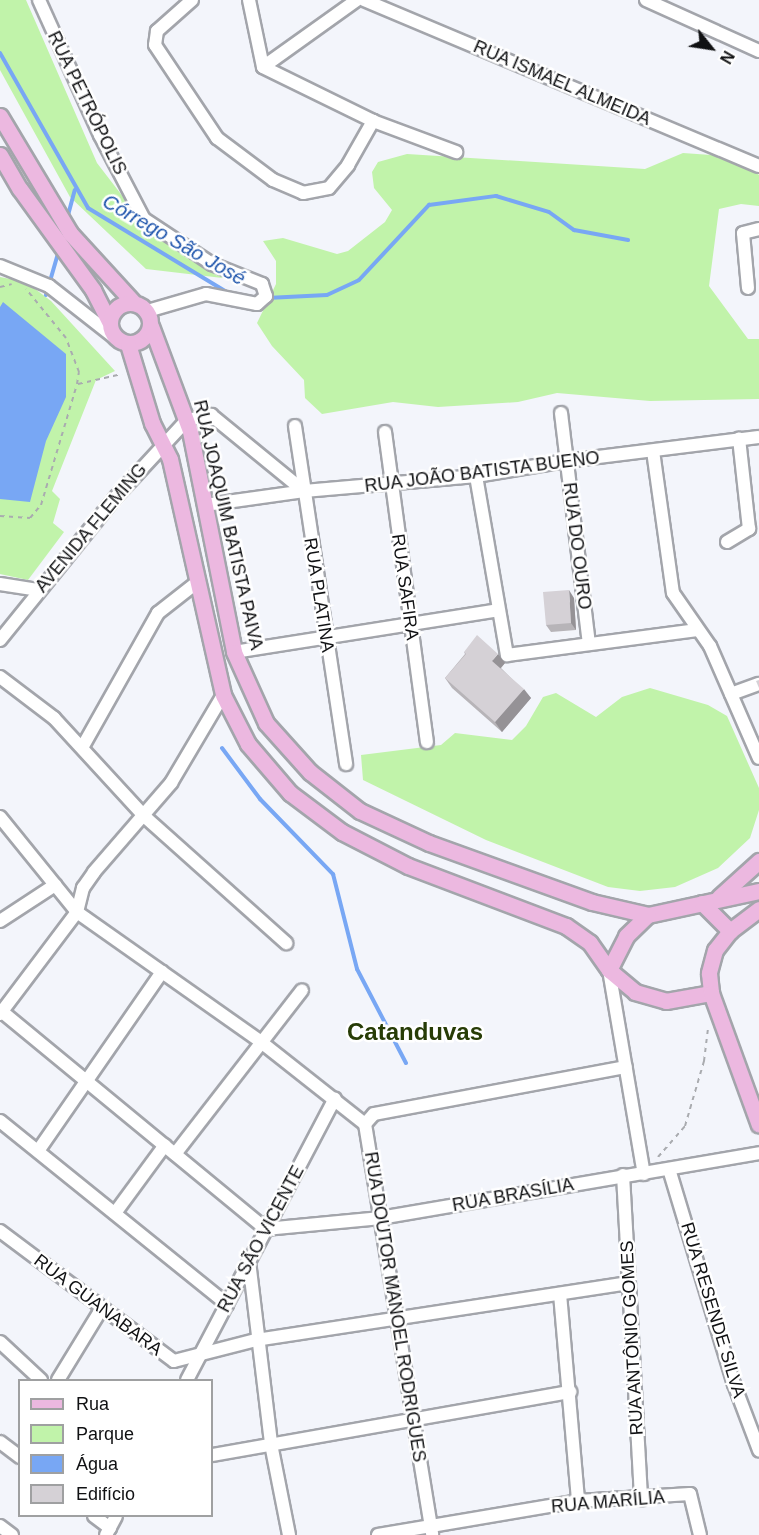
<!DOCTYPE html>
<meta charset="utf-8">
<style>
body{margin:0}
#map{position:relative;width:759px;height:1535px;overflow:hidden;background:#f3f5fb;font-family:Helvetica,sans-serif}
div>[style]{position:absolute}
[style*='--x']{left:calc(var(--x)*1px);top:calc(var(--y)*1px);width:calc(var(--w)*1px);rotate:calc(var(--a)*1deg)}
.green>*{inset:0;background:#c1f3aa}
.water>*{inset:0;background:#78a7f4}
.stream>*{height:4px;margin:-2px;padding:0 2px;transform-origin:2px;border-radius:2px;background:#78a7f4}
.path>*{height:2px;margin-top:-1px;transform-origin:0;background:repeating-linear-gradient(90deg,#a9abaf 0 4.5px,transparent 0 9px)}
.roads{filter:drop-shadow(2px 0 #a3a5ab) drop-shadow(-2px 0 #a3a5ab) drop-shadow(0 2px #a3a5ab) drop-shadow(0 -2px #a3a5ab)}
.minor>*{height:12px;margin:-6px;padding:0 6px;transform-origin:6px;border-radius:6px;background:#fff}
.major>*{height:15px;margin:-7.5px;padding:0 7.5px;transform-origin:7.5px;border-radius:7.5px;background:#ecb8e0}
.major>.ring{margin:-7.5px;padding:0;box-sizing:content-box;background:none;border:15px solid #ecb8e0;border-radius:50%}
.wall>*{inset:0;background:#b7b4b8}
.shaded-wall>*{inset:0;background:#959296}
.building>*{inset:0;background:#d5d1d6}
span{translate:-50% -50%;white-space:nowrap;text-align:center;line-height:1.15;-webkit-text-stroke:5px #fff;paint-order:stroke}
.street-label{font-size:18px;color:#101113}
.water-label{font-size:20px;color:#1c53ab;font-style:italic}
.district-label{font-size:24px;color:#273c06;font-weight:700}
.legend{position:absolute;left:18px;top:1379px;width:195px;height:138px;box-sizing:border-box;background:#fff;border:2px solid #9fa0a1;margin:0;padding:8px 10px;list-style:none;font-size:18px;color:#101113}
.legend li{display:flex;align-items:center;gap:12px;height:30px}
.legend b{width:30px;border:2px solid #9fa0a1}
.north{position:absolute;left:681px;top:18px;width:60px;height:60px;-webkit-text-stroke:4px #fff;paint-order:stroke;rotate:120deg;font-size:16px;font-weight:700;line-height:24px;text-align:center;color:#101113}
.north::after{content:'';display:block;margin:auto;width:21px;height:27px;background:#101113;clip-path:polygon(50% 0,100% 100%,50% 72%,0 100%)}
</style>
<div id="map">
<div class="green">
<div style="clip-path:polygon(0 0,26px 0,97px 163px,147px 228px,231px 279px,146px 269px,70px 197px,0 70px)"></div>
<div style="clip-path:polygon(683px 153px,739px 157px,759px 175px,759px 206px,741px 204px,719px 209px,709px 286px,748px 339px,759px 339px,759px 399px,650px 401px,557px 393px,518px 402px,438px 407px,393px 402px,322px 414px,305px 398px,304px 380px,272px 346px,257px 323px,276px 284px,276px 261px,263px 241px,283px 238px,337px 254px,348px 251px,385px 222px,392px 210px,374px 188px,372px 172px,378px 162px,407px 154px,645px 169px)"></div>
<div style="clip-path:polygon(0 277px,26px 282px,51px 301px,115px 371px,96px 380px,52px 491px,60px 499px,53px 523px,64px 532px,28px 580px,0 574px)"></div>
<div style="clip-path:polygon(650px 688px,708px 705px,727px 716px,759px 788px,759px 810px,750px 838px,718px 868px,675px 887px,640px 891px,608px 887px,486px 840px,363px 780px,361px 755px,441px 745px,455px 733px,512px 740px,526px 726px,543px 697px,556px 693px,596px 717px,622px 697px)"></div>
</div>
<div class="water">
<div style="clip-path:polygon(3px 302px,66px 354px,66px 397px,46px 441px,30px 502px,0 499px,0 307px)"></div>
</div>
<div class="stream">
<div style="--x:0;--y:53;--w:178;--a:60.4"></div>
<div style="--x:88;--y:208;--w:166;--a:31.2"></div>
<div style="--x:67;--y:219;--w:30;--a:-75"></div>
<div style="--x:46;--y:295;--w:47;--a:-73.9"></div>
<div style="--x:267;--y:298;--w:60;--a:-2.9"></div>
<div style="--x:327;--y:295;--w:35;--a:-25"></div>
<div style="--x:359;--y:280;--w:103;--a:-47"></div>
<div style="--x:429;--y:205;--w:68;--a:-7.7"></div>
<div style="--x:496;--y:196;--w:55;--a:16.8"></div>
<div style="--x:549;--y:212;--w:31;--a:36"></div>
<div style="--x:574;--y:230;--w:55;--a:10.5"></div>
<div style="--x:222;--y:748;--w:64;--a:53.3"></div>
<div style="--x:260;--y:799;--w:105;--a:45.8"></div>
<div style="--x:333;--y:874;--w:98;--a:75.8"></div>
<div style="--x:357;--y:969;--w:106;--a:62.5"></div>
</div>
<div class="path">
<div style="--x:0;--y:287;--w:12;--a:-14"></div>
<div style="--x:78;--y:384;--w:45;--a:-12.8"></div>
<div style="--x:0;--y:516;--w:30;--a:4"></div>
<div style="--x:30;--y:518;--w:17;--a:-50"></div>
<div style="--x:41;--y:505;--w:126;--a:-73.4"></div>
<div style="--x:77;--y:384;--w:12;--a:-81"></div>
<div style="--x:79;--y:372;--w:36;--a:-111"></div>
<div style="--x:66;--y:338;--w:63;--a:-129.2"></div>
<div style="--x:658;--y:1157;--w:41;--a:-48.9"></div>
<div style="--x:685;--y:1126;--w:68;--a:-73.7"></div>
<div style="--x:704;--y:1061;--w:35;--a:-83"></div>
</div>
<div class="roads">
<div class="minor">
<div style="--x:39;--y:0;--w:148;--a:65.7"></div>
<div style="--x:100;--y:135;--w:95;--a:62.4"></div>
<div style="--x:144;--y:219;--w:82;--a:33.5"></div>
<div style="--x:212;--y:264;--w:54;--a:21.8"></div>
<div style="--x:262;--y:284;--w:13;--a:72"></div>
<div style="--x:266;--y:296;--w:12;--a:138"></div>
<div style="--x:257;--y:304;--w:52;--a:-168.9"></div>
<div style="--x:206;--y:294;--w:61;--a:163.9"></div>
<div style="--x:192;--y:0;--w:47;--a:138.5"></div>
<div style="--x:157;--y:31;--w:14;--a:98"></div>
<div style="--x:155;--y:45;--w:112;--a:56.3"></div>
<div style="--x:217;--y:138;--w:70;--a:36.9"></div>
<div style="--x:273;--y:180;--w:33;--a:23"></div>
<div style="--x:303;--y:193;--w:26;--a:-11"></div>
<div style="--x:329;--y:188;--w:30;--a:-50"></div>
<div style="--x:348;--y:165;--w:51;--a:-60.4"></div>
<div style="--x:249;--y:0;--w:68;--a:78.2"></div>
<div style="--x:263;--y:67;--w:123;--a:26.1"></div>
<div style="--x:373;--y:121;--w:89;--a:20.5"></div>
<div style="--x:364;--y:0;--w:428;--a:22.8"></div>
<div style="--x:646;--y:0;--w:124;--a:24.3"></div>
<div style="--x:263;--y:67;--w:115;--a:-35.5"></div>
<div style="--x:0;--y:266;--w:53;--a:22.2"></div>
<div style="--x:49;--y:286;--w:83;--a:38.1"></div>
<div style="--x:748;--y:288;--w:55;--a:-95.2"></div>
<div style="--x:743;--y:233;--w:16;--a:-14"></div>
<div style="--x:561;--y:413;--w:232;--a:83.1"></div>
<div style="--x:295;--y:426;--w:342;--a:81.4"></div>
<div style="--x:385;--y:432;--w:313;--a:82.3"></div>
<div style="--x:653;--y:451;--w:143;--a:82"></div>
<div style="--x:673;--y:593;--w:65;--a:55.1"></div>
<div style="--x:710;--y:646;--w:122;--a:66.4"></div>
<div style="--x:476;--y:476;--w:182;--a:80.2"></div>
<div style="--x:507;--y:655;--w:192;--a:-7.5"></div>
<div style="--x:205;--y:505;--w:100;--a:-8"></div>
<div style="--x:304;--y:491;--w:173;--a:-5"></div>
<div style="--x:476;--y:476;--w:91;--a:-9.5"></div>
<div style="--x:566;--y:461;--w:194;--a:-7.1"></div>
<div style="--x:727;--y:542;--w:26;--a:-31"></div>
<div style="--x:749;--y:529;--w:91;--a:-96.3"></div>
<div style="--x:0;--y:584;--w:38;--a:9"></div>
<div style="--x:0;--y:640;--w:181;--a:-51"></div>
<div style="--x:114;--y:499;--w:108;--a:-47.3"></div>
<div style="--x:187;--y:420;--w:25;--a:-12"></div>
<div style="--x:211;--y:415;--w:120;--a:39.3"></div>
<div style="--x:234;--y:652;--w:267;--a:-9"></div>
<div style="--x:0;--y:677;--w:68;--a:37.2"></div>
<div style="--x:54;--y:718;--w:133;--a:47.4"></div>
<div style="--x:144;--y:816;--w:191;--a:41.8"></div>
<div style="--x:731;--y:694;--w:30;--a:-20"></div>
<div style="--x:83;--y:746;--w:153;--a:-60.6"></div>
<div style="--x:158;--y:613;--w:47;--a:-38.1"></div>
<div style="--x:0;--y:817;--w:122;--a:51"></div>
<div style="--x:77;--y:912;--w:225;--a:35.2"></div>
<div style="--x:261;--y:1042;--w:132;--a:38.3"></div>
<div style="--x:365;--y:1124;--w:416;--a:80.7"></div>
<div style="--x:0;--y:921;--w:66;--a:-33.2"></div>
<div style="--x:609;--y:970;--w:207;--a:80.3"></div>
<div style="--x:0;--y:1010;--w:345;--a:39.5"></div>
<div style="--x:266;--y:1229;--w:115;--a:-5.5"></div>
<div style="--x:380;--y:1218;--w:385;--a:-9.7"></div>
<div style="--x:0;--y:1014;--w:128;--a:-53"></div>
<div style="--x:77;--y:912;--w:25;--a:-76"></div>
<div style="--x:83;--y:888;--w:19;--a:-55"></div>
<div style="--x:94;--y:872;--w:118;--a:-49.1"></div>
<div style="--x:171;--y:783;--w:102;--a:-59.4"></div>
<div style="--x:0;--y:1121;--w:292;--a:38.9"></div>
<div style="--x:365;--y:1124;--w:13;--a:-48"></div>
<div style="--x:374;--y:1114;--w:256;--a:-10.6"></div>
<div style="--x:38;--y:1151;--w:218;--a:-55.3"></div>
<div style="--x:175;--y:1154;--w:207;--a:-52.2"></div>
<div style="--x:669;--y:1169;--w:225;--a:73.2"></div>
<div style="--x:734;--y:1384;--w:71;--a:69.3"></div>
<div style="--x:623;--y:1175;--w:325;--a:86.8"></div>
<div style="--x:115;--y:1213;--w:84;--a:-53.7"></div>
<div style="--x:0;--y:1231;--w:217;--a:36.8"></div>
<div style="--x:174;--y:1361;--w:85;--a:-14.4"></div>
<div style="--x:256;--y:1340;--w:376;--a:-8.7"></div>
<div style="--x:249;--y:1261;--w:184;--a:83.1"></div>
<div style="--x:271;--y:1444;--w:93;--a:78.8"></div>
<div style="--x:560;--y:1294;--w:208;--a:85"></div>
<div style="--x:0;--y:1342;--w:56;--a:42.8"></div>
<div style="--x:58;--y:1380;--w:84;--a:-58.6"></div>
<div style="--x:187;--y:1380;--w:318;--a:-62.3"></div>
<div style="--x:0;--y:1442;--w:25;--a:37"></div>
<div style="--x:212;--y:1455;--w:364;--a:-10"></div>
<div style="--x:94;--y:1516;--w:20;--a:37"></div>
<div style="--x:0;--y:1526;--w:15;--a:37"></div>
<div style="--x:106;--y:1535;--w:21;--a:-62"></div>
<div style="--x:378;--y:1535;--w:203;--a:-9.6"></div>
<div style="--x:578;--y:1501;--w:112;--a:-3.6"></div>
<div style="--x:690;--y:1494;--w:42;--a:76.3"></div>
</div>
<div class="major">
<div style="--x:0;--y:116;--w:136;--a:59.1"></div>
<div style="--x:70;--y:233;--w:93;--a:47.6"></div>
<div style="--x:0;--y:155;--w:39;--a:60"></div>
<div style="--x:20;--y:189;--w:125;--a:54.1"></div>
<div style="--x:93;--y:290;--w:35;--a:63"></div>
<div class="ring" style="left:110px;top:303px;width:25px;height:25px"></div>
<div style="--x:151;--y:326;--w:112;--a:69.6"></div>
<div style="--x:190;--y:431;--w:225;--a:78.7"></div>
<div style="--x:234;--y:652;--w:78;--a:65.7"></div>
<div style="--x:266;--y:723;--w:66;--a:48.1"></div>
<div style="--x:310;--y:772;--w:63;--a:38"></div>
<div style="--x:360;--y:811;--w:76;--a:24.9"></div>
<div style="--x:429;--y:843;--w:173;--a:19.9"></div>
<div style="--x:592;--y:902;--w:57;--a:13.1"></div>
<div style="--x:648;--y:915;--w:114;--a:-12.2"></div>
<div style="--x:128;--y:344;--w:83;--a:73.1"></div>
<div style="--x:152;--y:423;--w:40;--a:63.4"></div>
<div style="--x:170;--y:459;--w:242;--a:77.3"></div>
<div style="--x:223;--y:695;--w:55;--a:63"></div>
<div style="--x:248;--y:744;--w:65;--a:49.4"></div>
<div style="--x:290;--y:793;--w:65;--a:36.9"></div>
<div style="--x:342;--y:832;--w:74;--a:27.3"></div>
<div style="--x:408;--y:866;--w:169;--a:20.8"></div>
<div style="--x:566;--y:926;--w:29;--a:35"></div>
<div style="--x:590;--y:943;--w:33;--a:55"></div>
<div style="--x:609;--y:970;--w:34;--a:40"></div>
<div style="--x:635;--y:992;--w:32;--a:16"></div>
<div style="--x:666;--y:1001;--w:46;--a:-10.1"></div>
<div style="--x:719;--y:897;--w:54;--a:-42"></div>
<div style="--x:702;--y:903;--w:40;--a:45"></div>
<div style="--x:759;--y:909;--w:36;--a:143"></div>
<div style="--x:730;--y:931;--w:24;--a:128"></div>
<div style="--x:715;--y:950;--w:24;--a:105"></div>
<div style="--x:709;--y:973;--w:20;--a:84"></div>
<div style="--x:711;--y:993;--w:140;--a:70"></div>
<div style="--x:609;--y:970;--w:38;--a:-63"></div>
<div style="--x:626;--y:936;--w:30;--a:-44"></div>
</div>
</div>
<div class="wall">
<div style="clip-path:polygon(574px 598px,576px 630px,551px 632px,546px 625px)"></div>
<div style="clip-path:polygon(464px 652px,505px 663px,501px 668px,531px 698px,502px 732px,452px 688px,445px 678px,465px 654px)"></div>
</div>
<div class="shaded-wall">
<div style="clip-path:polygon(569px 590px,574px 598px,576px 630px,571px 623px)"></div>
<div style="clip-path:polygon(498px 654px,505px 663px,499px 670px,492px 661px)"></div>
<div style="clip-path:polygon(524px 689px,531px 698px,502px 732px,495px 722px)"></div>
</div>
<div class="building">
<div style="clip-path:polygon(569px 590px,571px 623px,546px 625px,543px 592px)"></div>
<div style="clip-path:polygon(477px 635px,498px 654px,492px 661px,524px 689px,495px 722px,445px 678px,466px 654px,464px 652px)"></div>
<div style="clip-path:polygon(759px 680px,759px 688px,756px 681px)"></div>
</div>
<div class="street-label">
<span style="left:562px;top:83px;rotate:23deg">RUA ISMAEL ALMEIDA</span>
<span style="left:87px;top:103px;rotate:64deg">RUA PETRÓPOLIS</span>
<span style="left:482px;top:472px;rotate:-7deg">RUA JOÃO BATISTA BUENO</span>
<span style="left:228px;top:525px;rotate:77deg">RUA JOAQUIM BATISTA PAIVA</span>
<span style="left:91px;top:528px;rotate:-50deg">AVENIDA FLEMING</span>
<span style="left:577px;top:546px;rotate:83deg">RUA DO OURO</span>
<span style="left:405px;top:587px;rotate:82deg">RUA SAFIRA</span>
<span style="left:319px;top:595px;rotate:81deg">RUA PLATINA</span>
<span style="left:513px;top:1195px;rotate:-10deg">RUA BRASÍLIA</span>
<span style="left:261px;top:1239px;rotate:-62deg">RUA SÃO VICENTE</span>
<span style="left:98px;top:1305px;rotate:37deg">RUA GUANABARA</span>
<span style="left:395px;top:1307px;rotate:81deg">RUA DOUTOR MANOEL RODRIGUES</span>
<span style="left:713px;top:1310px;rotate:73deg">RUA RESENDE SILVA</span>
<span style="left:632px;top:1338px;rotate:-93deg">RUA ANTÔNIO GOMES</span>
<span style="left:608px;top:1502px;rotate:-5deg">RUA MARÍLIA</span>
</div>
<div class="water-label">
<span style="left:174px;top:240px;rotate:30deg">Córrego São José</span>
</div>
<div class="district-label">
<span style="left:415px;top:1032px">Catanduvas</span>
</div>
<ul class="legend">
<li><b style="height:8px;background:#ecb8e0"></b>Rua</li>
<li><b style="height:16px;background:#c1f3aa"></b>Parque</li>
<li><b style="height:16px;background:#78a7f4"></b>Água</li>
<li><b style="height:16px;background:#d5d1d6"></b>Edifício</li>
</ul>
<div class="north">N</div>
</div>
